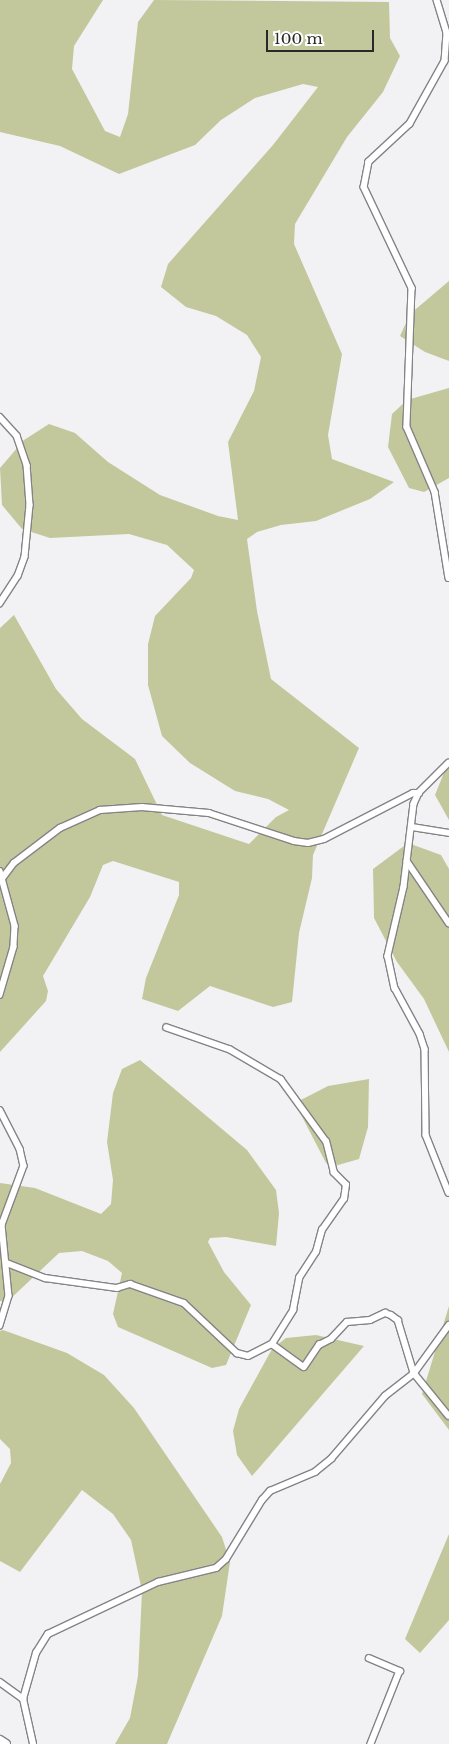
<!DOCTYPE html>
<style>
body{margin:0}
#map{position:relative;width:449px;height:1744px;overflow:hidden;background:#f2f2f5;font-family:"Libre Baskerville",serif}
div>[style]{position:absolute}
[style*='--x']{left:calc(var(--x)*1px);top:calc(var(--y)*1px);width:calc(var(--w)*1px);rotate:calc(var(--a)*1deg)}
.forest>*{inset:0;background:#c3c89c}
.roads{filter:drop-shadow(1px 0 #848386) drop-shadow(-1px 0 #848386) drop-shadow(0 1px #848386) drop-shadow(0 -1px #848386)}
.minor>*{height:5.5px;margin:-2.75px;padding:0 2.75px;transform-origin:2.75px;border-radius:2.75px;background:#fff}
.secondary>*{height:8px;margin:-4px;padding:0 4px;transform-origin:4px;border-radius:4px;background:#fff}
span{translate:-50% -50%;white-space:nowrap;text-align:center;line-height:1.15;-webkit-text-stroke:4px #fff;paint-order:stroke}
.scale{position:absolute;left:266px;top:30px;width:108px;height:22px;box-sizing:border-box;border:2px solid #29292a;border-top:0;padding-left:6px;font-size:15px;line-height:18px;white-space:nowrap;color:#29292a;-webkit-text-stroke:4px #fff;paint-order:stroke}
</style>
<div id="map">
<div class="forest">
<div style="clip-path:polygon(0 0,103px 0,74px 46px,72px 69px,105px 131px,120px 137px,128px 114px,138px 22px,154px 0,389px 2px,390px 38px,400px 56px,383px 92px,347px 137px,295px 224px,294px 244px,342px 354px,328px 435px,332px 459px,394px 482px,370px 499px,316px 521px,281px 525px,257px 532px,247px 539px,257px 611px,271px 679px,359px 748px,313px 855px,312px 878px,299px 933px,292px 1002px,273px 1007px,210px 986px,178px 1011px,142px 999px,146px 978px,179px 895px,179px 882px,113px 861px,103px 865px,90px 897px,43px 976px,48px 991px,46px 1001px,0 1052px,0 628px,14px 615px,56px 689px,82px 719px,135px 759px,162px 815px,249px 844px,276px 817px,289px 810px,268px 799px,235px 791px,190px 763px,162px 736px,148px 685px,148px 644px,155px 616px,191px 578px,194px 570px,167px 545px,129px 534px,50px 538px,22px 529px,2px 505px,0 468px,24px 440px,49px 424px,75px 433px,108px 462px,160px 495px,218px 516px,238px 520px,228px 442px,254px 391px,261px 357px,247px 335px,216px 316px,186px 307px,161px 287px,168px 264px,273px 145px,318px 87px,303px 84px,255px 98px,221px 120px,195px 145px,119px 174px,60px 146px,0 132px)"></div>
<div style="clip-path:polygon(449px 281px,449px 361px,425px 352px,400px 336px,410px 314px)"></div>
<div style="clip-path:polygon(449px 388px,449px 478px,424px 492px,409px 488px,388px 447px,392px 414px,407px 400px)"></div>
<div style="clip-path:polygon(449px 767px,449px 820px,435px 795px,445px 770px)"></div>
<div style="clip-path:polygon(408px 843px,441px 855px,449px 869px,449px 1052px,424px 999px,397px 962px,374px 918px,373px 869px)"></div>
<div style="clip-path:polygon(140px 1060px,247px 1150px,276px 1190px,279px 1213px,276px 1246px,226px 1237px,210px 1238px,208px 1242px,224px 1272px,251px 1305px,226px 1365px,212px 1368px,118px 1327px,113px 1314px,122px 1273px,108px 1261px,82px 1251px,59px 1253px,7px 1302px,0 1301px,0 1183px,35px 1188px,101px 1214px,111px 1204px,113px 1180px,107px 1142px,113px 1093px,122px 1069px)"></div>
<div style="clip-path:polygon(369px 1079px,368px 1127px,359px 1159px,338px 1165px,326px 1163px,295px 1103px,328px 1086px)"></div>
<div style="clip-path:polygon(449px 1306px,449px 1430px,422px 1394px)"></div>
<div style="clip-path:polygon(3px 1330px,67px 1353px,104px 1375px,134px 1408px,222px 1537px,230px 1562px,222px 1616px,167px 1744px,115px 1744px,130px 1718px,138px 1676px,142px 1591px,131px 1540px,113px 1514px,82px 1490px,20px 1572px,0 1561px,0 1484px,11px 1463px,10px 1449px,0 1439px,0 1331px)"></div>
<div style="clip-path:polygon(316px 1335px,364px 1346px,252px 1476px,237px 1455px,233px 1431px,239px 1409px,272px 1349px,286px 1338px)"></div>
<div style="clip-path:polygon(449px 1534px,449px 1620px,420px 1653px,405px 1639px)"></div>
</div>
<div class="roads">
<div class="minor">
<div style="--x:437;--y:0;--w:34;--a:73"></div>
<div style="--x:447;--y:33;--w:28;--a:94"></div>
<div style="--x:445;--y:61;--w:72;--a:119.1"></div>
<div style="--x:410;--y:124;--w:56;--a:137.2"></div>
<div style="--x:369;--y:162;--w:25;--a:101"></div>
<div style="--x:364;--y:187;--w:112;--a:64.6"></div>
<div style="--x:412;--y:288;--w:139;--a:92.1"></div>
<div style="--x:407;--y:427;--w:71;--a:66.7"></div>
<div style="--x:435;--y:492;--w:87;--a:80.8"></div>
<div style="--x:0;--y:417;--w:25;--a:48"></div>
<div style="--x:17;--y:436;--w:31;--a:71"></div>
<div style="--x:27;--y:465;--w:40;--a:85.7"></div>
<div style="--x:30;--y:505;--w:52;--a:95.5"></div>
<div style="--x:25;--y:557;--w:20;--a:110"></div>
<div style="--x:18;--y:576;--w:33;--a:123"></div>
<div style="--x:449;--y:763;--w:42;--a:135"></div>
<div style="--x:419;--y:793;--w:12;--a:114"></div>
<div style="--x:414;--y:804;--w:84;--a:96.9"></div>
<div style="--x:404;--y:887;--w:71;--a:103.1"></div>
<div style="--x:388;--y:956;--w:33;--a:78"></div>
<div style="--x:395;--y:988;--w:52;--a:61.5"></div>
<div style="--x:420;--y:1034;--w:16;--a:72"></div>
<div style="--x:425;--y:1049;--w:86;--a:89.3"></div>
<div style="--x:426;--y:1135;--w:62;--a:68.4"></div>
<div style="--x:412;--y:827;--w:37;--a:9"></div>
<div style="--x:407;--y:861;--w:75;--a:55.9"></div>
<div style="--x:0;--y:871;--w:57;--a:74.7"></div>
<div style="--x:15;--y:926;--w:21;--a:93"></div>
<div style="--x:14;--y:947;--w:50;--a:106.3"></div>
<div style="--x:1;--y:880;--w:21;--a:-53"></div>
<div style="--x:14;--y:863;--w:58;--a:-37.3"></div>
<div style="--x:60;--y:828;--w:44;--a:-24.2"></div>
<div style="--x:100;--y:810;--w:42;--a:-4.1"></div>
<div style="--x:142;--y:807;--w:67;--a:5.1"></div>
<div style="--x:209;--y:813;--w:89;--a:18.2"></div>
<div style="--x:294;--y:841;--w:14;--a:8"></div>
<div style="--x:308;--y:843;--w:16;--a:-14"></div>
<div style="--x:324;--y:839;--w:100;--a:-27.3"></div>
<div style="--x:413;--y:793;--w:6;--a:0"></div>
<div style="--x:0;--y:1110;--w:44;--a:62.9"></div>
<div style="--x:20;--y:1149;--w:17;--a:77"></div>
<div style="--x:24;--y:1166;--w:63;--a:110.4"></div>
<div style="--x:2;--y:1225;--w:71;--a:84.4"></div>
<div style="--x:9;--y:1296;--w:31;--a:107"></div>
<div style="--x:7;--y:1263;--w:41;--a:21.5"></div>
<div style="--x:45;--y:1278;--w:73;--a:7.9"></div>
<div style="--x:117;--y:1288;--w:14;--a:-17"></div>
<div style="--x:130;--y:1284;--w:57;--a:19.4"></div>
<div style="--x:184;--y:1303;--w:73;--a:43.3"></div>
<div style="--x:237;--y:1353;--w:11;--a:15"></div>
<div style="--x:248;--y:1356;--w:27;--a:-27"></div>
<div style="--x:272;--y:1344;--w:40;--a:-58"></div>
<div style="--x:293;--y:1310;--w:33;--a:-79"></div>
<div style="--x:299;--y:1278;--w:31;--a:-57"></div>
<div style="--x:316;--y:1252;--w:23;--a:-75"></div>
<div style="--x:322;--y:1230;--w:38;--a:-55"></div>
<div style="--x:344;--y:1199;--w:14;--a:-82"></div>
<div style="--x:346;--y:1185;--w:17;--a:-135"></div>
<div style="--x:334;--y:1173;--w:32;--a:-104"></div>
<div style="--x:326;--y:1142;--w:77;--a:-126"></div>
<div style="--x:281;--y:1080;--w:59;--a:-149.5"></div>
<div style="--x:230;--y:1050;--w:67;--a:-160.8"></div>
<div style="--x:272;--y:1344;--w:39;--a:36"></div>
<div style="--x:304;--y:1367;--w:27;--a:-56"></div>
<div style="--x:319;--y:1345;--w:13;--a:-27"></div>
<div style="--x:331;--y:1339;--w:23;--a:-47"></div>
<div style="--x:347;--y:1322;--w:23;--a:-5"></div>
<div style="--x:370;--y:1320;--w:17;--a:-25"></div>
<div style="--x:385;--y:1313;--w:6;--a:18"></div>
<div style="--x:391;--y:1315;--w:9;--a:36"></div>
<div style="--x:398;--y:1320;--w:55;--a:73.2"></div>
<div style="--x:414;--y:1373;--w:55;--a:50.9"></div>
<div style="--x:369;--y:1658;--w:34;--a:23"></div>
<div style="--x:400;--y:1671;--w:79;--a:111.7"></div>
<div style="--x:0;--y:1682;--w:29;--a:36"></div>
<div style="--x:33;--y:1744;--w:46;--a:-102.5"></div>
<div style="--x:23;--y:1699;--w:48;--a:-74.2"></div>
<div style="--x:36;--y:1653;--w:22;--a:-58"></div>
<div style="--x:48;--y:1634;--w:122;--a:-25.3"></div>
<div style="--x:158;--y:1582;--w:60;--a:-13.6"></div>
<div style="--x:216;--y:1568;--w:13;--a:-42"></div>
<div style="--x:226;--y:1559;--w:69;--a:-58.6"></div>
<div style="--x:262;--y:1500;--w:12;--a:-48"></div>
<div style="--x:270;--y:1491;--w:49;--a:-22.9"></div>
<div style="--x:315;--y:1472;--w:21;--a:-39"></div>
<div style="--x:331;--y:1459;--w:83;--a:-49.4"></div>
<div style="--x:385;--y:1396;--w:37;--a:-38"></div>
<div style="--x:414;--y:1373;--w:59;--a:-53.9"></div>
</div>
<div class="secondary">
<div style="--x:0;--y:1740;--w:7;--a:34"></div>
</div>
</div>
<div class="scale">100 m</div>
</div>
